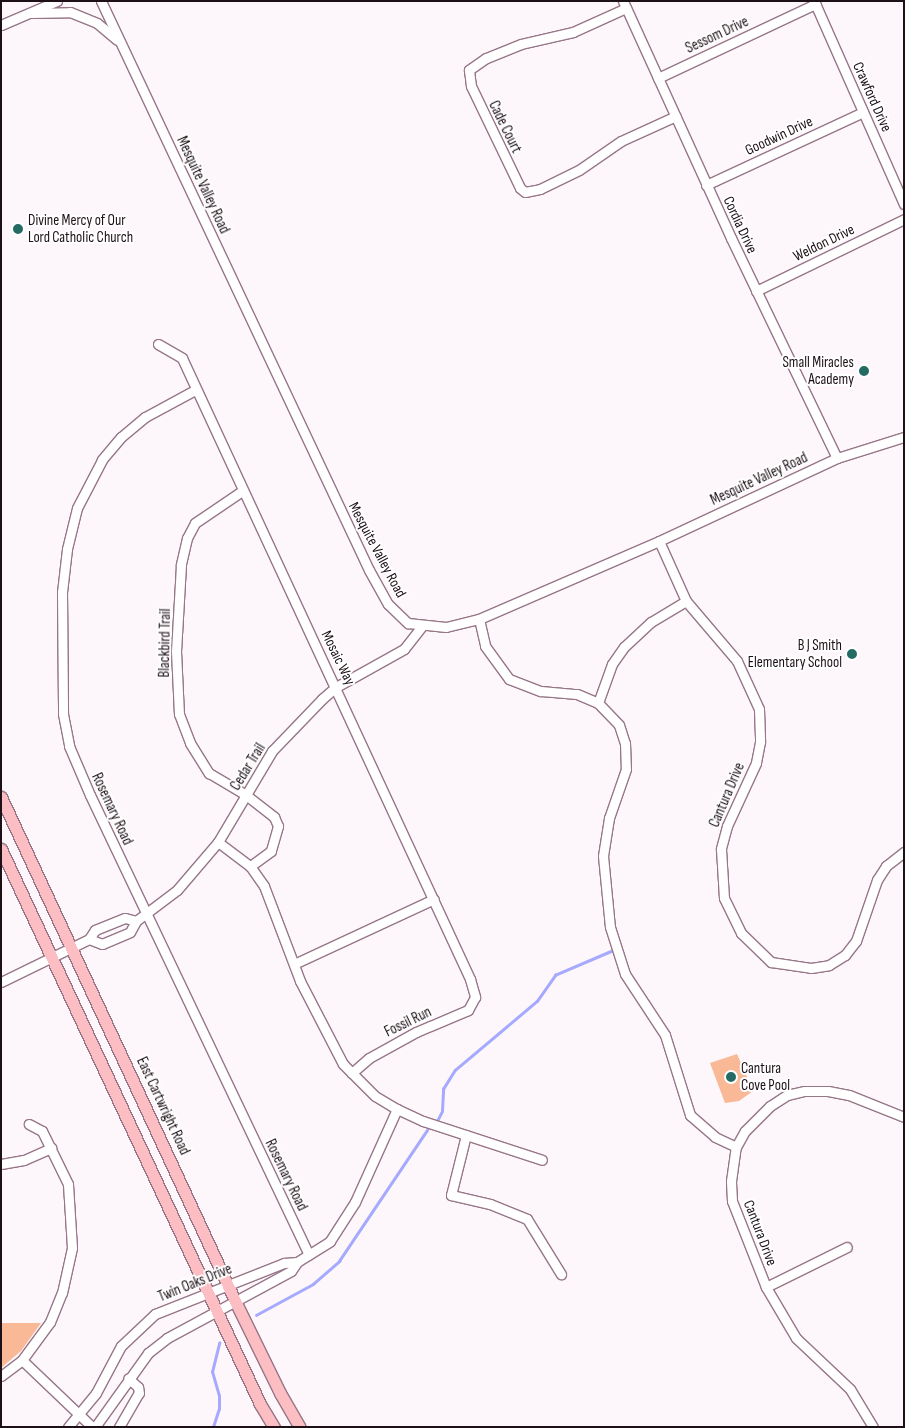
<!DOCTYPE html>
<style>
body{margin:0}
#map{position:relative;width:905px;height:1428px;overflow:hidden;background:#fdf6fa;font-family:"Sofia Sans Condensed",sans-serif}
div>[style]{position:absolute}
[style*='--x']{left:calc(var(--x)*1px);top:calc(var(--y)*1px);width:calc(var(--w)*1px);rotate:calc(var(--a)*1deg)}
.green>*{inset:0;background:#f9b896}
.stream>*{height:2.5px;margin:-1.25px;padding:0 1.25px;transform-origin:1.25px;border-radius:1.25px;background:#a5aafe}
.roads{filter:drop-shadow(1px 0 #977688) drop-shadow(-1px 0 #977688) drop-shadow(0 1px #977688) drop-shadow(0 -1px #977688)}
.minor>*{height:9px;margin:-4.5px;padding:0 4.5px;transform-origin:4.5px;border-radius:4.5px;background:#fff}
.major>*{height:11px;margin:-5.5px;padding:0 5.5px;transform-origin:5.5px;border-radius:5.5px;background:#fcbec2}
.dots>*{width:14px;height:14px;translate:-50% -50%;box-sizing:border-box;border:2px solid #fff;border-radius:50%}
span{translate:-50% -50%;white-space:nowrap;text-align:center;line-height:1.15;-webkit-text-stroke:4px #fff;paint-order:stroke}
.street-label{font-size:15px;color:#1d1017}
.poi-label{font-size:15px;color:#1d1017}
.left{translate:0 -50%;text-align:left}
.right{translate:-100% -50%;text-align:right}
.frame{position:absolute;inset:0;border:2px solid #1d1017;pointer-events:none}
</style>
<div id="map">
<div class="green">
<div style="clip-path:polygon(737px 1054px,753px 1091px,739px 1101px,725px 1103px,710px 1063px)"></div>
<div style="clip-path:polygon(1px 1323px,41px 1323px,21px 1351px,1px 1368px)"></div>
</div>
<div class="stream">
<div style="--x:436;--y:1123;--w:13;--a:-63"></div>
<div style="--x:442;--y:1111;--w:22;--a:-87"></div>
<div style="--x:443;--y:1089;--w:22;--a:-58"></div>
<div style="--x:455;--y:1070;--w:107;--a:-40.1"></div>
<div style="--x:537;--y:1001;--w:32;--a:-55"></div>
<div style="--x:555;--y:975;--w:61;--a:-23.2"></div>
<div style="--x:256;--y:1315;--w:65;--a:-28.5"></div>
<div style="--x:313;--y:1284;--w:35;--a:-41"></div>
<div style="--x:339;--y:1261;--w:158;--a:-56.1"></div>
<div style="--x:213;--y:1427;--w:19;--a:-72"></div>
<div style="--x:219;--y:1409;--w:13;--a:-90"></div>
<div style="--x:219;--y:1396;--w:25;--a:-106"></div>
<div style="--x:212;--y:1372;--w:30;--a:-76"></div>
</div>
<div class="roads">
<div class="minor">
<div style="--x:101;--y:1;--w:629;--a:64.78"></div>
<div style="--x:369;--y:570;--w:39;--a:61"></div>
<div style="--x:388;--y:604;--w:28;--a:44"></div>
<div style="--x:408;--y:623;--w:38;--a:6"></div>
<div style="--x:446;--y:627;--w:34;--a:-14"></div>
<div style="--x:479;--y:619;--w:196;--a:-23.4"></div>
<div style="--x:659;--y:541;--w:196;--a:-25"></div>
<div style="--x:837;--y:458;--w:70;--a:-17.4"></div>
<div style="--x:623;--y:1;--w:260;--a:65.5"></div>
<div style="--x:731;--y:238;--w:244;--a:64.3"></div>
<div style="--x:814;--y:1;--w:222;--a:66.1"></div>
<div style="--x:626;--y:8;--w:58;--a:155.6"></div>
<div style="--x:573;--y:32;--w:53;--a:167"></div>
<div style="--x:521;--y:44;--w:38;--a:158"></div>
<div style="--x:486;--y:58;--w:21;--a:145"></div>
<div style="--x:469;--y:70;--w:16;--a:83"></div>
<div style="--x:471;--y:86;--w:113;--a:64.3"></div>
<div style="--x:520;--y:188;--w:6;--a:39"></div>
<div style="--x:525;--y:192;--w:15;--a:-11"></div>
<div style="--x:540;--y:189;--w:43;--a:-26"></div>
<div style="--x:579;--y:170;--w:51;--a:-34.6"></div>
<div style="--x:621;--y:141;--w:60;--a:-24.4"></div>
<div style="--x:31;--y:13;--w:39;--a:-1"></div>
<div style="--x:70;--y:12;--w:29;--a:22"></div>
<div style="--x:97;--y:23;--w:26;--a:40"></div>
<div style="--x:1;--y:25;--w:61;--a:-23.2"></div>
<div style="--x:658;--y:78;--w:174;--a:-25.2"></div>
<div style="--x:706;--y:185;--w:173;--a:-24.9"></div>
<div style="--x:756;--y:291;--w:165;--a:-25.9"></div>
<div style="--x:158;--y:344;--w:28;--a:30"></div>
<div style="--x:182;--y:358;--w:685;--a:65.12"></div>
<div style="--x:470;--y:979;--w:19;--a:74"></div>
<div style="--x:475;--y:997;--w:15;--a:118"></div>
<div style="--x:468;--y:1010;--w:56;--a:157.1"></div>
<div style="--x:416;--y:1032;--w:54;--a:151"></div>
<div style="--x:369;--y:1058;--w:23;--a:139"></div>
<div style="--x:195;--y:390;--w:57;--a:151.6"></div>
<div style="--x:145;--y:417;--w:31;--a:140"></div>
<div style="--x:121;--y:437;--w:30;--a:130"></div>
<div style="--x:102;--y:460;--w:54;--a:117.5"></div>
<div style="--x:77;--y:508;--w:42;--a:103.7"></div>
<div style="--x:67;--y:549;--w:43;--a:96.6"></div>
<div style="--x:62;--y:592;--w:122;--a:89.5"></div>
<div style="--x:63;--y:714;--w:33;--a:79"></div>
<div style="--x:69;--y:746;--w:53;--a:66.8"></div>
<div style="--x:90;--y:795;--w:509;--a:64.54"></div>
<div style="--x:242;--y:491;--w:57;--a:145.8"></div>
<div style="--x:195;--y:523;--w:17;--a:118"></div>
<div style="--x:187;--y:538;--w:28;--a:103"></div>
<div style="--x:181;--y:565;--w:86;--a:93.3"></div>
<div style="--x:176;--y:651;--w:63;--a:87.3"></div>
<div style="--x:179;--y:714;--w:31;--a:69"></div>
<div style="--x:190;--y:743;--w:36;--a:58"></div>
<div style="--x:209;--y:773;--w:43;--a:30.7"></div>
<div style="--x:246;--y:795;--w:36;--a:38"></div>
<div style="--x:274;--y:817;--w:10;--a:66"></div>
<div style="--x:278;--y:826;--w:26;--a:106"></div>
<div style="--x:271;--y:851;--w:26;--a:144"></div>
<div style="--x:659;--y:541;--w:66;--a:65.8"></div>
<div style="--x:686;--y:601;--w:79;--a:49.6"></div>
<div style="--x:737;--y:661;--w:53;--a:65.4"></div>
<div style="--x:759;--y:709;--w:33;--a:88"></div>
<div style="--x:760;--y:742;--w:21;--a:101"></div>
<div style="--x:756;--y:763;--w:69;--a:114.7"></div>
<div style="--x:727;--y:826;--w:24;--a:105"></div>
<div style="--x:721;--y:849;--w:49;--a:86.5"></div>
<div style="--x:724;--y:898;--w:39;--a:64"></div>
<div style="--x:741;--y:933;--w:42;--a:44"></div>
<div style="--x:771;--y:962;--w:40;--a:8.5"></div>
<div style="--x:811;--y:968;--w:18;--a:-9"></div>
<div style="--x:829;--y:965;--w:19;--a:-32"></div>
<div style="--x:845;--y:955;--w:18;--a:-52"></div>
<div style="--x:856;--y:941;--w:65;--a:-71"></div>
<div style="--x:877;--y:880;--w:17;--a:-57"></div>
<div style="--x:886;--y:866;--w:23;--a:-38"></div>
<div style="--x:479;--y:619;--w:28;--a:77"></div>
<div style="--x:485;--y:646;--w:41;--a:54"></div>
<div style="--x:509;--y:679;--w:34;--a:21"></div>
<div style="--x:541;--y:691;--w:36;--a:5"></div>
<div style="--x:577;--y:694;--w:23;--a:23"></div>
<div style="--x:598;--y:703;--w:30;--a:46"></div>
<div style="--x:619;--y:725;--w:19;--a:72"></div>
<div style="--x:625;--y:743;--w:26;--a:88"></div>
<div style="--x:626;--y:769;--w:52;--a:109.1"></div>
<div style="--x:609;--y:818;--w:38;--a:99"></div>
<div style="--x:603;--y:856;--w:71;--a:84.4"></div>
<div style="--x:610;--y:927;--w:49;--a:72.3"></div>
<div style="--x:625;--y:974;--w:73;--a:56.7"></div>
<div style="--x:665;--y:1035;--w:84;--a:72.6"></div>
<div style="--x:690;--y:1115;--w:33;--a:41"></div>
<div style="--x:715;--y:1137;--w:23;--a:25"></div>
<div style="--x:598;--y:703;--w:41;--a:-70.3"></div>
<div style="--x:612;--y:664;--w:21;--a:-55"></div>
<div style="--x:624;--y:647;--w:37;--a:-43"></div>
<div style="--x:651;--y:622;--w:41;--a:-31"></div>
<div style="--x:218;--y:842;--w:40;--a:37"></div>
<div style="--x:250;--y:866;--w:24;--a:55"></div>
<div style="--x:264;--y:886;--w:102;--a:69.2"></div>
<div style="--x:300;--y:981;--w:93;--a:62.6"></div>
<div style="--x:343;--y:1064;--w:45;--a:45"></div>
<div style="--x:375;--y:1096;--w:26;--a:31"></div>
<div style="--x:397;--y:1109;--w:29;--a:25"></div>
<div style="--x:423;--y:1121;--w:125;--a:18.1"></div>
<div style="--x:89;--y:939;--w:14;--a:21"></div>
<div style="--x:102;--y:944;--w:30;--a:-23"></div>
<div style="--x:130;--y:932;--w:13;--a:-61"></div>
<div style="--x:136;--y:921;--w:51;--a:-37.1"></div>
<div style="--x:177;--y:890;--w:63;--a:-49.5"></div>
<div style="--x:218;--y:842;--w:106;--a:-59.3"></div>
<div style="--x:272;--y:751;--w:72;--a:-46.1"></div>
<div style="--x:322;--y:699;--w:18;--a:-41"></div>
<div style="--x:336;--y:687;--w:78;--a:-29.2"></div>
<div style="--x:404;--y:649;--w:29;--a:-52"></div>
<div style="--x:294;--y:964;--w:154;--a:-24.9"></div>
<div style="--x:1;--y:982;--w:98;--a:-26"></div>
<div style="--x:89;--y:939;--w:11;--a:-56"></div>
<div style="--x:95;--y:930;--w:32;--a:-22"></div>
<div style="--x:125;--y:918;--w:11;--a:15"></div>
<div style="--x:466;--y:1135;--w:62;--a:104"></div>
<div style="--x:451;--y:1195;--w:40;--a:13"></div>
<div style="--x:490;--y:1204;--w:40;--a:22"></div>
<div style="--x:527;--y:1219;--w:65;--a:58.3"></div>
<div style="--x:1;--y:1164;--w:23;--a:-10"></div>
<div style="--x:24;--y:1160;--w:30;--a:-24"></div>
<div style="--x:766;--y:1287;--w:90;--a:-26.3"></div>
<div style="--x:22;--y:1360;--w:97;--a:43.7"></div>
<div style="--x:1;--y:1376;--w:26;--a:-37"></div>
<div style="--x:22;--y:1360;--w:47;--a:-53.6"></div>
<div style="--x:50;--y:1322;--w:31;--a:-68"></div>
<div style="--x:62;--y:1293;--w:46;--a:-77.5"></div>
<div style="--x:72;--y:1248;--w:64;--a:-93.6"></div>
<div style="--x:68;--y:1184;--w:59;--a:-116.1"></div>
<div style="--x:42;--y:1131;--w:15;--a:-152"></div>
<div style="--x:68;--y:1427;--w:44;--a:-50.5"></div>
<div style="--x:96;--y:1393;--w:53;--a:-62"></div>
<div style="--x:121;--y:1346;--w:47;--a:-43.3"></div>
<div style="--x:155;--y:1314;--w:139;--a:-21.6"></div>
<div style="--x:284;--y:1263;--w:13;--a:-4"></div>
<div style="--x:297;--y:1262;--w:39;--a:-32"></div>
<div style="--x:330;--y:1241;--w:46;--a:-57.3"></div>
<div style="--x:355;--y:1202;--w:102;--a:-65.7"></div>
<div style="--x:95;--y:1427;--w:91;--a:-54.4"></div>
<div style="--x:148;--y:1353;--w:24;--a:-38"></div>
<div style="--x:167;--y:1338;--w:141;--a:-28.4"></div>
<div style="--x:291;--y:1271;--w:11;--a:-56"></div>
<div style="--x:119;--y:1427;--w:39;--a:-60"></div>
<div style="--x:139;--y:1393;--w:6;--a:-99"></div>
<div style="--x:138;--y:1387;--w:13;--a:-138"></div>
<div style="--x:873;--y:1427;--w:44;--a:-121.2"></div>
<div style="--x:850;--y:1389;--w:74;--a:-136.6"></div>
<div style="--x:796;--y:1338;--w:59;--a:-120.5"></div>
<div style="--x:766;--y:1287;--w:92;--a:-111.6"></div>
<div style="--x:732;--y:1201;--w:20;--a:-93"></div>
<div style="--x:731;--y:1181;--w:34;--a:-82"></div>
<div style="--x:736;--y:1147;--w:18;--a:-61"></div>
<div style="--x:745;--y:1131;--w:35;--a:-45"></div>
<div style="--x:770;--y:1106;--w:20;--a:-33"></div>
<div style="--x:787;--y:1095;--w:18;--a:-13"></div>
<div style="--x:805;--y:1091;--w:23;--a:0"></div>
<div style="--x:828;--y:1091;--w:21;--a:11"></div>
<div style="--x:849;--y:1095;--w:59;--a:21.8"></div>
</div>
<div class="major">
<div style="--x:1;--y:797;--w:558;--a:65.09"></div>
<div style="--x:236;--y:1303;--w:100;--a:63.9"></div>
<div style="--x:280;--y:1393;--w:39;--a:60"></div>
<div style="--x:1;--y:849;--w:612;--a:64.98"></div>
<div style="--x:260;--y:1404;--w:27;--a:59"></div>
</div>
</div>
<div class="dots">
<div style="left:18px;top:229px;background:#236b63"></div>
<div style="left:864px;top:371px;background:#236b63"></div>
<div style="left:852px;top:654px;background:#236b63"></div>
<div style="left:731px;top:1077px;background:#236b63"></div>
</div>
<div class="street-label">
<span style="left:717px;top:35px;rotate:-25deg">Sessom Drive</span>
<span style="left:872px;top:97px;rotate:66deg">Crawford Drive</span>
<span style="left:505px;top:127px;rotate:64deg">Cade Court</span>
<span style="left:779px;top:136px;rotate:-25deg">Goodwin Drive</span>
<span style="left:203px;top:185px;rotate:65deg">Mesquite Valley Road</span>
<span style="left:740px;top:225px;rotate:65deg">Cordia Drive</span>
<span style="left:824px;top:243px;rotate:-26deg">Weldon Drive</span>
<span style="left:759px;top:479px;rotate:-25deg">Mesquite Valley Road</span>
<span style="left:377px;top:550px;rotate:62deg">Mesquite Valley Road</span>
<span style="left:165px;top:643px;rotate:-89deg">Blackbird Trail</span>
<span style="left:338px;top:658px;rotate:64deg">Mosaic Way</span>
<span style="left:248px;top:767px;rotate:-58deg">Cedar Trail</span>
<span style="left:727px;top:795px;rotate:-67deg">Cantura Drive</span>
<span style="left:112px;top:809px;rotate:65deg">Rosemary Road</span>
<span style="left:408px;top:1022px;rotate:-26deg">Fossil Run</span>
<span style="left:163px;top:1106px;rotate:65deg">East Cartwright Road</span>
<span style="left:286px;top:1175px;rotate:64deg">Rosemary Road</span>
<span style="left:760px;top:1233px;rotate:69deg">Cantura Drive</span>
<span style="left:195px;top:1283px;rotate:-22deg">Twin Oaks Drive</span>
</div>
<div class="poi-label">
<span class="left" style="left:28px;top:229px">Divine Mercy of Our<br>Lord Catholic Church</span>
<span class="right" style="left:854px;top:371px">Small Miracles<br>Academy</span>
<span class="right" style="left:842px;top:654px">B J Smith<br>Elementary School</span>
<span class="left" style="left:741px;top:1077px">Cantura<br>Cove Pool</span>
</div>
<div class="frame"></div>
</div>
